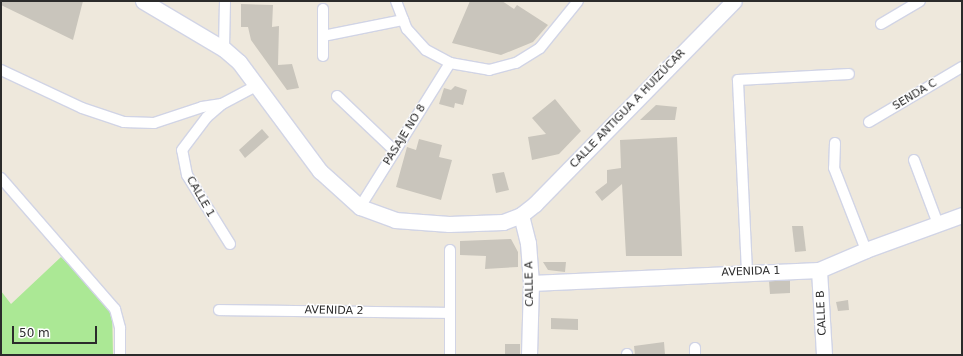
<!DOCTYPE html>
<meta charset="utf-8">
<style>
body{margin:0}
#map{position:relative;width:963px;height:356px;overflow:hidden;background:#eee8dc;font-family:"DejaVu Sans",sans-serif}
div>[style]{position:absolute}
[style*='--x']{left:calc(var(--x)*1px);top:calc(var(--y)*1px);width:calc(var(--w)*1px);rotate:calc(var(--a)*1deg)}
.green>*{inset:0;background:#abe895}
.building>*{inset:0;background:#c9c5bc}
.roads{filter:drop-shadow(1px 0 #d1d4e5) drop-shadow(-1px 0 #d1d4e5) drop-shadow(0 1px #d1d4e5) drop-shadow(0 -1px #d1d4e5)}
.street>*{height:10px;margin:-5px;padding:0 5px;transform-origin:5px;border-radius:5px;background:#fff}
.secondary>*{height:15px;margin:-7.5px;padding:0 7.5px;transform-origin:7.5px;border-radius:7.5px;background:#fff}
span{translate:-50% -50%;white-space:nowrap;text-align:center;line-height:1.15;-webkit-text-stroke:3px #fff;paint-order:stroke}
.street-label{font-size:11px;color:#2b2b2b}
.frame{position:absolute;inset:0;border:2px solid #2b2b2b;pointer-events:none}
.scale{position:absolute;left:12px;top:326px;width:85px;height:18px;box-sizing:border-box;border:2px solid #2b2b2b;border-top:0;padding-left:5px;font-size:12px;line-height:14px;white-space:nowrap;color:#2b2b2b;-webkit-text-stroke:3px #fff;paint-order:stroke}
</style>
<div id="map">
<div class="green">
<div style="clip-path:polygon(61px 257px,112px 308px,113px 355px,1px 355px,1px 291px,11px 304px)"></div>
</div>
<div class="building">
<div style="clip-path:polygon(1px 1px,83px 1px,73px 40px,1px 5px)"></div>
<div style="clip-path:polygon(470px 1px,502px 1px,514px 9px,517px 5px,548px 25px,533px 42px,501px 55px,452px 43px)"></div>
<div style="clip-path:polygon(241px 4px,273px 5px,272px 27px,279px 26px,278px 65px,292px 64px,299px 88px,287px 90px,251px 40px,248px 27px,241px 27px)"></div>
<div style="clip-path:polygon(455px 86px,467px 90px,463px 105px,455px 103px,454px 108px,439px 104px,444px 88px,451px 90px)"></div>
<div style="clip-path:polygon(555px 99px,581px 131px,559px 154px,532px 160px,528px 137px,546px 134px,532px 118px)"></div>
<div style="clip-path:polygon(656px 105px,677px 107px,675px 120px,640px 120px)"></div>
<div style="clip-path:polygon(262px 129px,269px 137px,245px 158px,239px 150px)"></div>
<div style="clip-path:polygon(677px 137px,682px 256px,626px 256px,622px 184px,602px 201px,595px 192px,607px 183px,607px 170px,621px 168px,620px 140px)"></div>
<div style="clip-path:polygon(419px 139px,442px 145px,439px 157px,452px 160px,441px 200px,396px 187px,407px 147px,416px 150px)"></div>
<div style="clip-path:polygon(504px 172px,509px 190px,496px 193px,492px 174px)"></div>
<div style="clip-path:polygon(792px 226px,803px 226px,806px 251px,795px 252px)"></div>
<div style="clip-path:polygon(511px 239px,518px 252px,518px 267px,485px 269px,486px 256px,460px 255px,460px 241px)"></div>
<div style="clip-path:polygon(543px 262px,566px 262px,565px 272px,548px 270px)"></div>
<div style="clip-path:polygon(790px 280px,790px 293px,770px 294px,769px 281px)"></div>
<div style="clip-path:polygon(848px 300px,849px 310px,838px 311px,836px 302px)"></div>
<div style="clip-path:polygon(551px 318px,578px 319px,578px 330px,551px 329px)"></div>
<div style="clip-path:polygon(664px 342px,665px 355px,635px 355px,634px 346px)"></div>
<div style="clip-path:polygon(505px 344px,520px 344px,520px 355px,505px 355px)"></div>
</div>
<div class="roads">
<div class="street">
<div style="--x:396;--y:1;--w:30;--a:69"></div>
<div style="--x:407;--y:29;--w:28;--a:48"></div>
<div style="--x:426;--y:50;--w:27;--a:28"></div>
<div style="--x:450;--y:63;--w:40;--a:10"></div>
<div style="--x:489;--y:70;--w:28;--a:-15"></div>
<div style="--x:516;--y:63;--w:28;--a:-32"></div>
<div style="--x:540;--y:48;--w:60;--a:-51"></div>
<div style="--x:881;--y:24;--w:45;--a:-30.5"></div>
<div style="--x:323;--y:36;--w:82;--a:-11.3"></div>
<div style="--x:224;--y:49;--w:48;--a:-88.8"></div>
<div style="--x:323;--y:56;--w:47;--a:-90"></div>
<div style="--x:1;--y:70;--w:89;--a:25.1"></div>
<div style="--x:82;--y:108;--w:44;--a:18.4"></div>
<div style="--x:124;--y:122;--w:30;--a:2"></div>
<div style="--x:154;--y:123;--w:51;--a:-18.4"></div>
<div style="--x:202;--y:107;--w:20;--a:-9"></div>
<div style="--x:337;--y:96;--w:80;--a:43.5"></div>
<div style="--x:869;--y:122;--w:108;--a:-30.6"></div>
<div style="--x:835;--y:143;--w:25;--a:92"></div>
<div style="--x:834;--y:168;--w:88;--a:68.7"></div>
<div style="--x:914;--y:160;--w:68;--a:69.4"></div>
<div style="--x:1;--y:178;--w:174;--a:49"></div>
<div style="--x:115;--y:309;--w:20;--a:75"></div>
<div style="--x:120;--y:328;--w:27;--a:90"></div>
<div style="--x:360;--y:207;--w:170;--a:-58"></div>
<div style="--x:230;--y:244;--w:81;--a:-121.9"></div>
<div style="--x:187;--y:175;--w:25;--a:-101"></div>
<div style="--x:182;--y:150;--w:41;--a:-52.9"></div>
<div style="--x:207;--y:117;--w:20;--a:-41"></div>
<div style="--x:222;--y:104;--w:40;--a:-28"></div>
<div style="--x:747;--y:272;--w:192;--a:-92.7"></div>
<div style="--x:738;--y:80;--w:111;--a:-3.1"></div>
<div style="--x:219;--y:310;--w:231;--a:0.7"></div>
<div style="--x:695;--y:348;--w:7;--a:90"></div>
<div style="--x:627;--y:354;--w:1;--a:90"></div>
<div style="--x:450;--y:355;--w:105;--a:-90"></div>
</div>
<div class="secondary">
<div style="--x:143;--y:1;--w:94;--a:30.7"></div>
<div style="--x:224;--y:49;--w:20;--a:41"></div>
<div style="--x:239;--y:62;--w:136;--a:53.4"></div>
<div style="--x:320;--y:171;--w:54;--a:42"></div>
<div style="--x:360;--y:207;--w:37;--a:20"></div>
<div style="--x:395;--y:220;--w:54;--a:4.2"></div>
<div style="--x:449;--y:224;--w:54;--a:-2.1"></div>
<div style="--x:503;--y:222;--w:19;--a:-21"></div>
<div style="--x:521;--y:215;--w:18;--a:-38"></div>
<div style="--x:535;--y:204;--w:284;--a:-45.6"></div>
<div style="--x:521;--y:215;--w:29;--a:76"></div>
<div style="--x:528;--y:243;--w:40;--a:85.7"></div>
<div style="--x:531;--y:283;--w:72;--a:91.6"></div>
<div style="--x:819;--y:270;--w:85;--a:86.6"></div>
<div style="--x:531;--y:283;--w:288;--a:-2.6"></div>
<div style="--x:819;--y:270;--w:51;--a:-23.1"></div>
<div style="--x:866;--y:250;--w:102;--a:-20"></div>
</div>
</div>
<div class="street-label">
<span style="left:915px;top:95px;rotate:-31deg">SENDA C</span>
<span style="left:628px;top:109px;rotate:-46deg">CALLE ANTIGUA A HUIZÚCAR</span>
<span style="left:405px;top:135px;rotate:-58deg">PASAJE NO 8</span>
<span style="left:200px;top:197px;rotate:60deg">CALLE 1</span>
<span style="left:751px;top:272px;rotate:-2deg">AVENIDA 1</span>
<span style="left:530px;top:284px;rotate:-91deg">CALLE A</span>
<span style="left:334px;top:311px;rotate:1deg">AVENIDA 2</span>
<span style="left:822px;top:313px;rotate:-93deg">CALLE B</span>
</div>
<div class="frame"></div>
<div class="scale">50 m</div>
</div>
